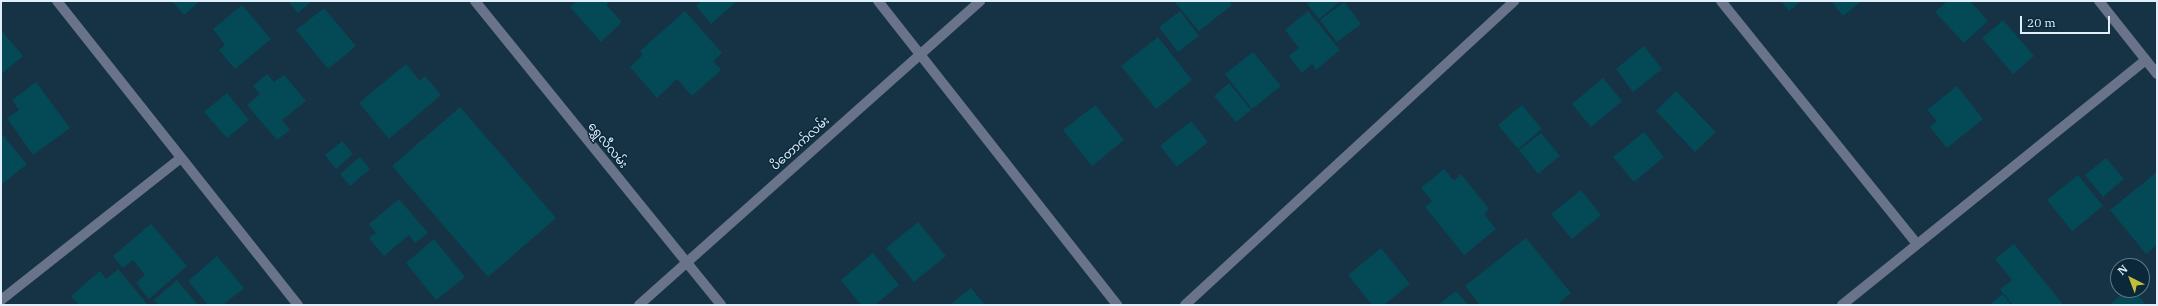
<!DOCTYPE html>
<meta charset="utf-8">
<style>
body{margin:0}
#map{position:relative;width:2158px;height:306px;overflow:hidden;background:#163245;font-family:"IBM Plex Serif","Noto Sans Myanmar",serif}
div>[style]{position:absolute}
[style*='--x']{left:calc(var(--x)*1px);top:calc(var(--y)*1px);width:calc(var(--w)*1px);rotate:calc(var(--a)*1deg)}
.building>*{inset:0;background:#044a56}
.minor>*{height:10px;margin:-5px;padding:0 5px;transform-origin:5px;border-radius:5px;background:#697389}
span{translate:-50% -50%;white-space:nowrap;text-align:center;line-height:1.15;-webkit-text-stroke:3px #0b283a;paint-order:stroke}
.street-label{font-size:12px;color:#dfeffb}
.frame{position:absolute;inset:0;border:2px solid #dfeffb;pointer-events:none}
.north{position:absolute;left:2110px;top:258px;width:40px;height:40px;box-sizing:border-box;background:#0b283a;border:1px solid #607887;border-radius:50%;rotate:318deg;font-size:11px;font-weight:700;line-height:16px;text-align:center;color:#dfeffb}
.north::after{content:'';display:block;margin:auto;width:14px;height:18px;background:#c3bd3e;clip-path:polygon(50% 0,100% 100%,50% 72%,0 100%)}
.scale{position:absolute;left:2020px;top:16px;width:90px;height:18px;box-sizing:border-box;border:2px solid #dfeffb;border-top:0;padding-left:5px;font-size:12px;line-height:14px;white-space:nowrap;color:#dfeffb;-webkit-text-stroke:3px #0b283a;paint-order:stroke}
</style>
<div id="map">
<div class="building">
<div style="clip-path:polygon(172px 1px,200px 1px,184px 15px)"></div>
<div style="clip-path:polygon(288px 1px,312px 1px,298px 13px)"></div>
<div style="clip-path:polygon(577px 1px,611px 1px,606px 5px,622px 22px,601px 42px,570px 7px)"></div>
<div style="clip-path:polygon(701px 1px,737px 1px,711px 24px,696px 6px)"></div>
<div style="clip-path:polygon(1174px 1px,1229px 1px,1232px 5px,1199px 31px)"></div>
<div style="clip-path:polygon(1311px 1px,1341px 1px,1319px 19px,1307px 4px)"></div>
<div style="clip-path:polygon(1781px 1px,1801px 1px,1789px 11px)"></div>
<div style="clip-path:polygon(1831px 1px,1862px 1px,1843px 16px)"></div>
<div style="clip-path:polygon(1947px 1px,1970px 1px,1988px 21px,1964px 43px,1935px 12px)"></div>
<div style="clip-path:polygon(1344px 2px,1361px 24px,1337px 42px,1320px 20px)"></div>
<div style="clip-path:polygon(242px 5px,271px 39px,235px 69px,219px 50px,225px 45px,213px 29px)"></div>
<div style="clip-path:polygon(324px 8px,356px 46px,328px 69px,296px 30px)"></div>
<div style="clip-path:polygon(685px 11px,722px 53px,713px 61px,721px 70px,692px 96px,677px 79px,657px 98px,630px 67px,643px 55px,640px 51px)"></div>
<div style="clip-path:polygon(1180px 11px,1199px 36px,1178px 52px,1159px 27px)"></div>
<div style="clip-path:polygon(1308px 11px,1340px 50px,1316px 70px,1312px 64px,1302px 73px,1289px 56px,1299px 48px,1285px 30px)"></div>
<div style="clip-path:polygon(2003px 20px,2034px 56px,2013px 74px,1982px 38px)"></div>
<div style="clip-path:polygon(1px 30px,23px 56px,1px 74px)"></div>
<div style="clip-path:polygon(1158px 37px,1192px 80px,1156px 109px,1121px 66px)"></div>
<div style="clip-path:polygon(1644px 46px,1662px 69px,1633px 92px,1616px 69px)"></div>
<div style="clip-path:polygon(1253px 52px,1281px 86px,1252px 109px,1225px 74px)"></div>
<div style="clip-path:polygon(406px 64px,420px 81px,425px 76px,441px 95px,389px 139px,359px 103px)"></div>
<div style="clip-path:polygon(267px 74px,274px 82px,284px 75px,306px 101px,282px 120px,290px 130px,277px 140px,247px 105px,260px 94px,253px 86px)"></div>
<div style="clip-path:polygon(1603px 78px,1622px 101px,1591px 127px,1572px 104px)"></div>
<div style="clip-path:polygon(36px 82px,70px 128px,33px 155px,7px 118px,19px 110px,12px 100px)"></div>
<div style="clip-path:polygon(1229px 83px,1251px 110px,1236px 122px,1214px 96px)"></div>
<div style="clip-path:polygon(1957px 86px,1983px 119px,1947px 148px,1930px 127px,1937px 121px,1927px 110px)"></div>
<div style="clip-path:polygon(1676px 91px,1716px 132px,1695px 152px,1656px 111px)"></div>
<div style="clip-path:polygon(227px 93px,249px 120px,227px 138px,204px 112px)"></div>
<div style="clip-path:polygon(1095px 105px,1124px 140px,1092px 166px,1063px 130px)"></div>
<div style="clip-path:polygon(1522px 105px,1542px 129px,1518px 149px,1498px 125px)"></div>
<div style="clip-path:polygon(460px 107px,556px 218px,488px 277px,392px 166px)"></div>
<div style="clip-path:polygon(1191px 121px,1208px 142px,1177px 167px,1160px 146px)"></div>
<div style="clip-path:polygon(1644px 132px,1664px 157px,1634px 182px,1613px 157px)"></div>
<div style="clip-path:polygon(1px 133px,27px 164px,1px 185px)"></div>
<div style="clip-path:polygon(1541px 133px,1560px 156px,1538px 174px,1519px 150px)"></div>
<div style="clip-path:polygon(342px 141px,353px 154px,336px 169px,325px 155px)"></div>
<div style="clip-path:polygon(360px 157px,370px 169px,350px 186px,340px 174px)"></div>
<div style="clip-path:polygon(2106px 158px,2124px 179px,2103px 197px,2085px 175px)"></div>
<div style="clip-path:polygon(1444px 169px,1454px 181px,1461px 174px,1489px 209px,1484px 214px,1496px 229px,1464px 255px,1425px 207px,1432px 201px,1421px 188px)"></div>
<div style="clip-path:polygon(2157px 172px,2157px 245px,2146px 254px,2110px 210px)"></div>
<div style="clip-path:polygon(2078px 175px,2103px 206px,2072px 231px,2047px 200px)"></div>
<div style="clip-path:polygon(1581px 190px,1601px 215px,1572px 239px,1551px 214px)"></div>
<div style="clip-path:polygon(399px 199px,428px 233px,415px 243px,409px 235px,384px 256px,369px 238px,376px 233px,369px 224px)"></div>
<div style="clip-path:polygon(918px 222px,946px 256px,914px 282px,886px 248px)"></div>
<div style="clip-path:polygon(151px 224px,187px 266px,149px 299px,136px 283px,145px 275px,133px 260px,123px 268px,113px 256px)"></div>
<div style="clip-path:polygon(1526px 238px,1571px 293px,1559px 303px,1561px 305px,1480px 305px,1465px 286px)"></div>
<div style="clip-path:polygon(434px 239px,465px 277px,436px 300px,406px 263px)"></div>
<div style="clip-path:polygon(2014px 244px,2062px 303px,2060px 305px,2013px 305px,2000px 289px,2012px 280px,1995px 259px)"></div>
<div style="clip-path:polygon(1381px 248px,1410px 284px,1384px 305px,1372px 305px,1348px 275px)"></div>
<div style="clip-path:polygon(873px 253px,899px 285px,875px 305px,861px 305px,841px 280px)"></div>
<div style="clip-path:polygon(217px 256px,244px 288px,223px 305px,208px 305px,188px 281px)"></div>
<div style="clip-path:polygon(118px 269px,148px 305px,79px 305px,71px 296px,100px 271px,106px 279px)"></div>
<div style="clip-path:polygon(177px 280px,198px 305px,158px 305px,154px 300px)"></div>
<div style="clip-path:polygon(971px 288px,985px 305px,950px 305px)"></div>
<div style="clip-path:polygon(2127px 290px,2134px 290px,2146px 305px,2109px 305px)"></div>
<div style="clip-path:polygon(1456px 291px,1468px 305px,1438px 305px)"></div>
<div style="clip-path:polygon(2003px 294px,2011px 305px,1989px 305px)"></div>
</div>
<div class="minor">
<div style="--x:57;--y:1;--w:388;--a:51.6"></div>
<div style="--x:475;--y:1;--w:391;--a:51"></div>
<div style="--x:878;--y:1;--w:387;--a:51.8"></div>
<div style="--x:1721;--y:1;--w:312;--a:51.1"></div>
<div style="--x:2099;--y:1;--w:93;--a:51.5"></div>
<div style="--x:1;--y:300;--w:229;--a:-38.3"></div>
<div style="--x:639;--y:305;--w:457;--a:-41.7"></div>
<div style="--x:1185;--y:305;--w:448;--a:-42.7"></div>
<div style="--x:1842;--y:305;--w:390;--a:-38.9"></div>
</div>
<div class="street-label">
<span style="left:800px;top:143px;rotate:-42deg">ပိတောက်လမ်း</span>
<span style="left:608px;top:145px;rotate:51deg">ရွှေလီလမ်း</span>
</div>
<div class="frame"></div>
<div class="north">N</div>
<div class="scale">20 m</div>
</div>
